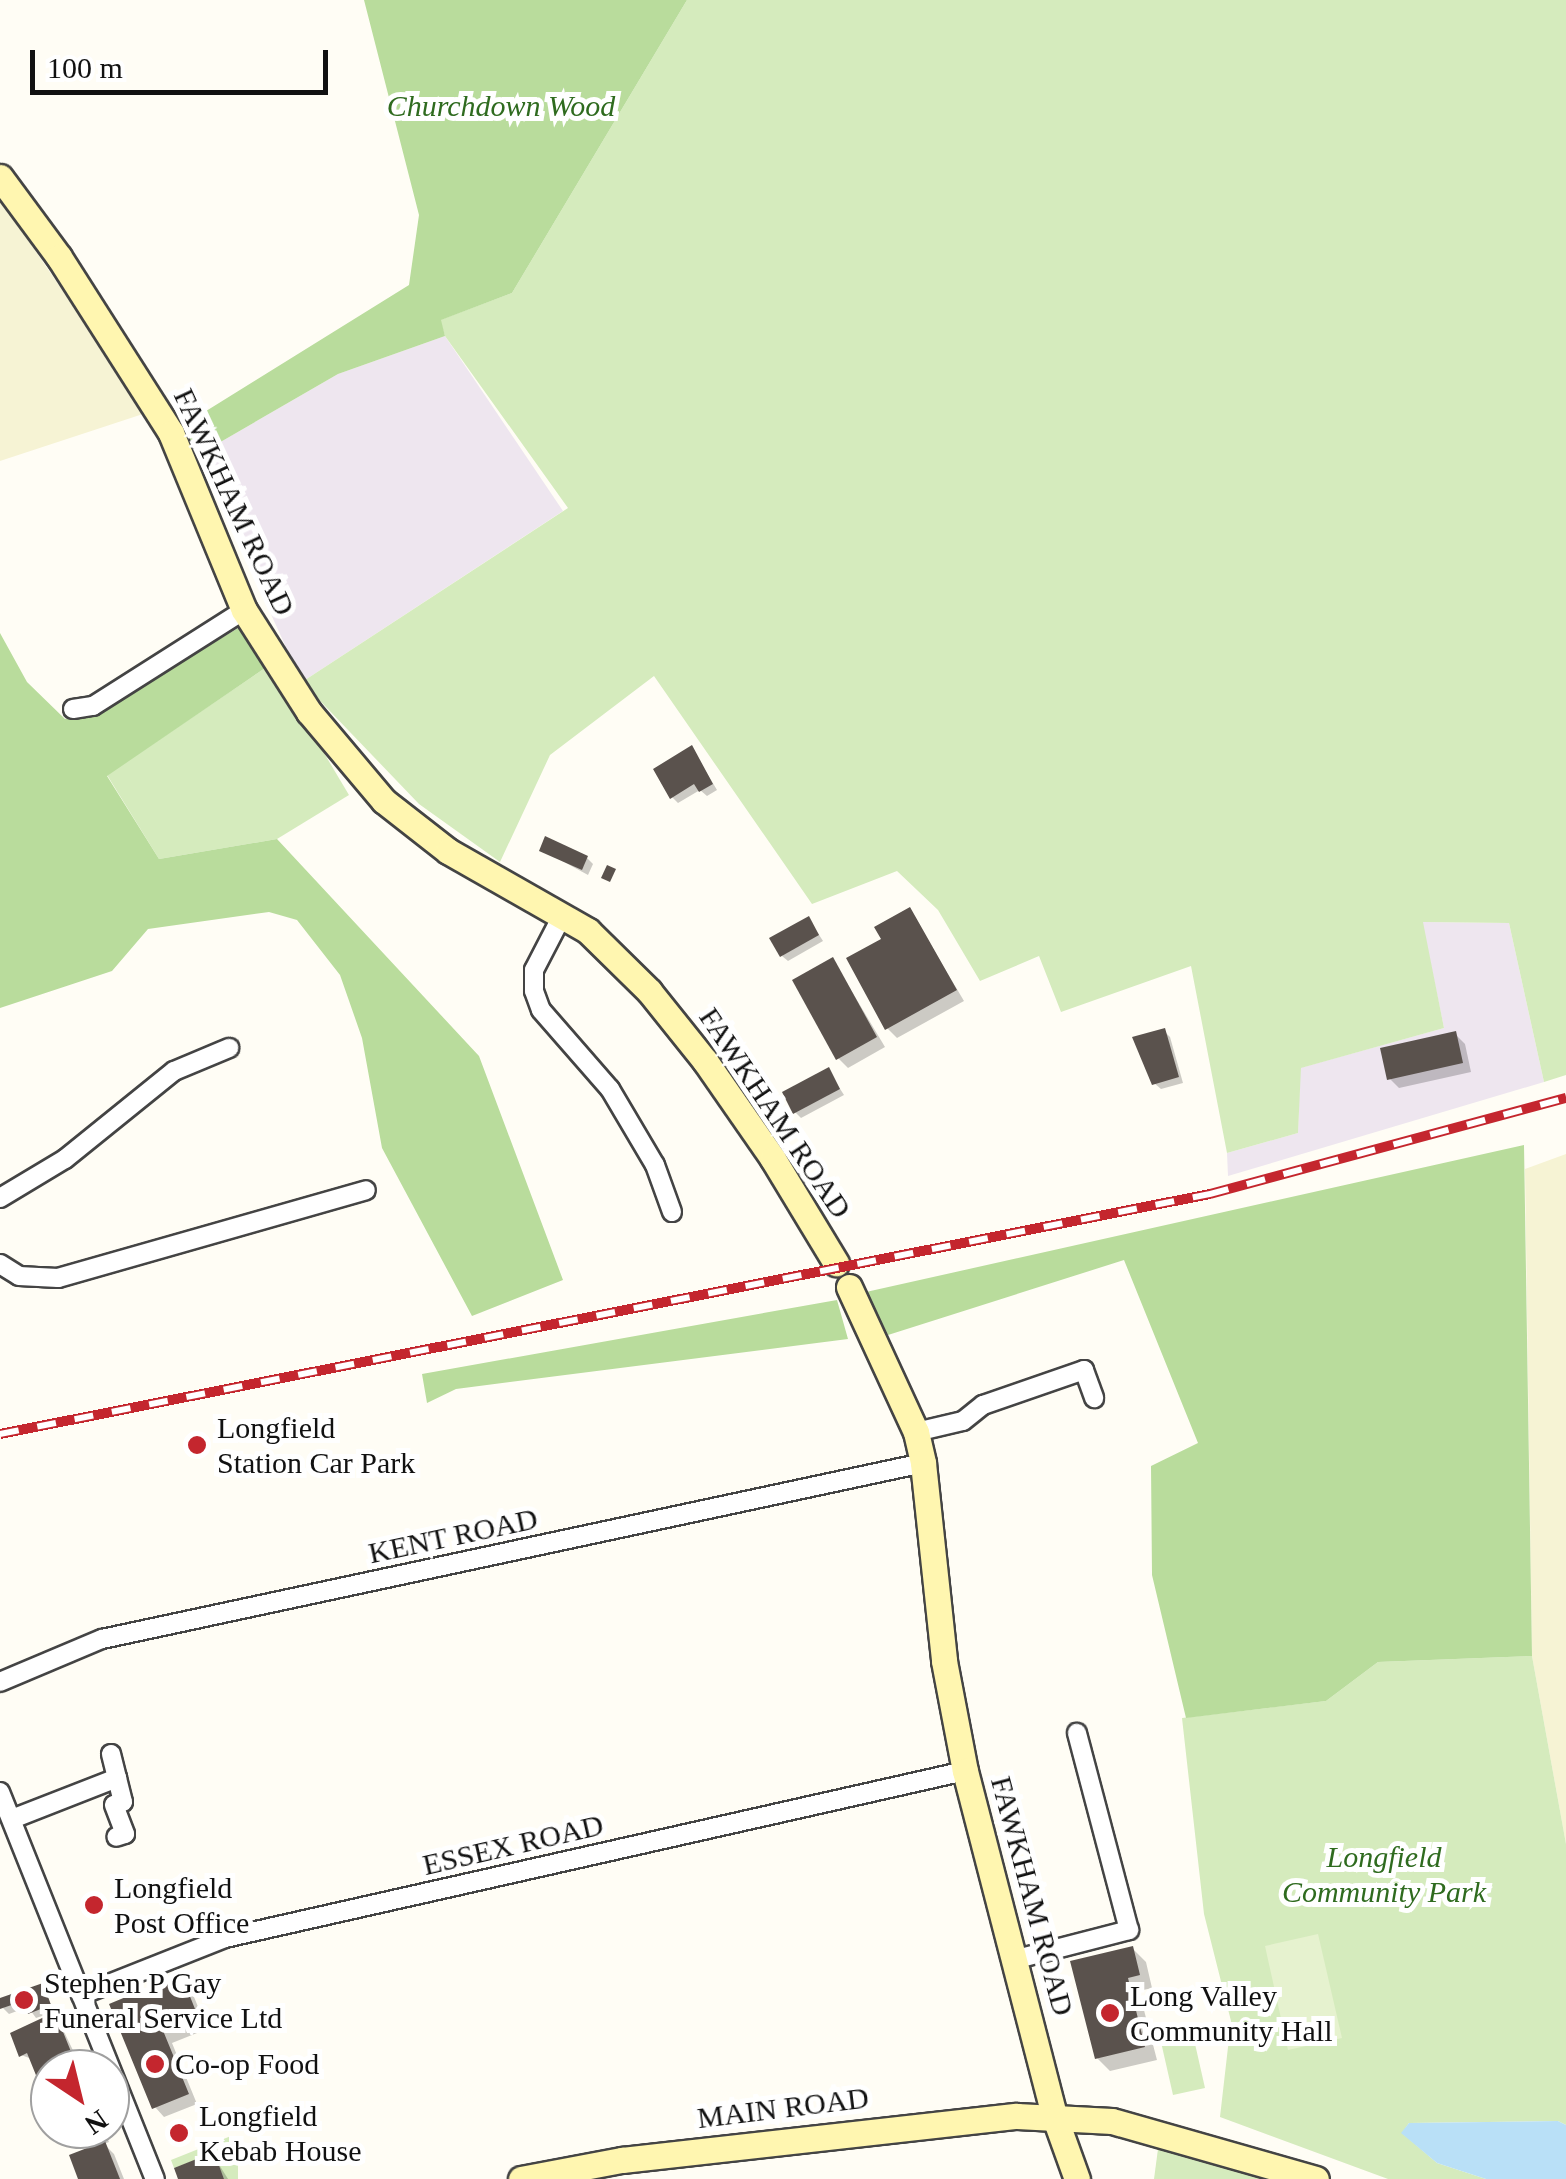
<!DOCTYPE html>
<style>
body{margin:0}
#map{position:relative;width:1566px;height:2179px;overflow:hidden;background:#fffdf5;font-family:"Times New Roman",serif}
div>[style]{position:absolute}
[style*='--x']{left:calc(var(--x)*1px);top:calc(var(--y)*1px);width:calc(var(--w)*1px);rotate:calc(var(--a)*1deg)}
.industrial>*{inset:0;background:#eee6ef}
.farmland>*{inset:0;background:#f6f3d4}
.green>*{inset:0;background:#d5ebbd}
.forest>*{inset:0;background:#b9dc9c}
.pitch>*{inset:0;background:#e6f2cf}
.water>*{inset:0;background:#b9e0f7}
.shadow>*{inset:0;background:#0003}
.building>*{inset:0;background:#5a524d}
.roads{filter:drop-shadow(2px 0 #444) drop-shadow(-2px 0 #444) drop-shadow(0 2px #444) drop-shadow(0 -2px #444)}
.street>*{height:18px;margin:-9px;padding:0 9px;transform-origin:9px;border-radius:9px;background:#fff}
.secondary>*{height:25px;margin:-12.5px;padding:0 12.5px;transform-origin:12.5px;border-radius:12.5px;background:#fff6b0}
.rail>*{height:10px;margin-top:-5px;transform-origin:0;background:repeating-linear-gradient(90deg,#fff 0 19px,#c4262e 0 38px);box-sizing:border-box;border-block:2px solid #c4262e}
.dots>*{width:28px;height:28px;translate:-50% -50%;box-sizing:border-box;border:5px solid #fff;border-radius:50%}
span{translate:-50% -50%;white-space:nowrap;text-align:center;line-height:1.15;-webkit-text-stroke:10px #fff;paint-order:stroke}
.park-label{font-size:30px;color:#2f6b1f;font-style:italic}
.street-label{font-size:30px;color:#111}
.poi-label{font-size:30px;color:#111}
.left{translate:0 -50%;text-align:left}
.north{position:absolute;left:30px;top:2049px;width:100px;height:100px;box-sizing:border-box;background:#fff;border:2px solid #a0a0a0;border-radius:50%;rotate:145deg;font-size:28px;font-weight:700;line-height:40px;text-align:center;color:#111}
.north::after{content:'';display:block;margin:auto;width:35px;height:45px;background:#c4262e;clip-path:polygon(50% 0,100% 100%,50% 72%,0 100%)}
.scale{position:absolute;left:30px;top:50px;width:298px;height:45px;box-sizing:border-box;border:5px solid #111;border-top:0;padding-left:12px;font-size:30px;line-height:35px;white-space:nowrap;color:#111;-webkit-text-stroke:8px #fff;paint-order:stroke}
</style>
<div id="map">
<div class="industrial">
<div style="clip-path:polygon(445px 336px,563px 511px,302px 682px,198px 455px,338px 374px)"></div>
<div style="clip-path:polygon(1422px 922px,1509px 923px,1544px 1082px,1228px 1176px,1227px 1153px,1298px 1133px,1300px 1068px,1444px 1028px)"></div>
</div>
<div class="farmland">
<div style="clip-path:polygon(0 199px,146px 413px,0 461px)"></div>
<div style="clip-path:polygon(1566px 1154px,1566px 1844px,1532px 1656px,1525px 1169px)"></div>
</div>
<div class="green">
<div style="clip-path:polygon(687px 0,1566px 0,1566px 1075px,1544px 1082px,1509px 923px,1423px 922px,1444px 1028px,1301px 1068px,1298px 1133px,1227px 1153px,1191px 966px,1061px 1012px,1039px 956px,980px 981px,938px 910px,897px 871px,812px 904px,654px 676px,550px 755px,500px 862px,419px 804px,302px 682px,568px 508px,445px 336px,440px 320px,512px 293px)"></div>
<div style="clip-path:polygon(271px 664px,349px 795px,277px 839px,159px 859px,107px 775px)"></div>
<div style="clip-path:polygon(1532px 1656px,1566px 1844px,1566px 2125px,1558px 2121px,1409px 2123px,1402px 2133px,1437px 2163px,1486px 2179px,1388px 2179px,1220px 2117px,1231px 2021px,1204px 1914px,1182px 1718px,1326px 1701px,1378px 1662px)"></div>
<div style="clip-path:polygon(1193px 2035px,1205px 2088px,1173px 2095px,1161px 2042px)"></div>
<div style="clip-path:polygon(231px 2136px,238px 2155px,238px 2179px,224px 2179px,214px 2153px,174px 2168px,171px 2160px)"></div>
<div style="clip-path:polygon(1158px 2149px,1262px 2179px,1154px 2179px)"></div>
</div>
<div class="forest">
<div style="clip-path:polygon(364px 0,687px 0,512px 293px,441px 320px,445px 336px,338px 374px,198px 455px,182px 426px,409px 285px,419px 215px)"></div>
<div style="clip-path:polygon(240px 627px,271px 664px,107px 776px,159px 859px,277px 839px,479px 1056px,563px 1280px,472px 1316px,382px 1148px,362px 1038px,340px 975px,297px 920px,269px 912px,148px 929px,112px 971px,0 1008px,0 633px,27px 682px,65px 719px,94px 714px)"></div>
<div style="clip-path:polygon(1524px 1145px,1532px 1656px,1378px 1662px,1326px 1701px,1186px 1718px,1152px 1575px,1151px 1466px,1198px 1443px,1124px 1260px,888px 1335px,866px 1292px)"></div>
<div style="clip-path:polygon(837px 1300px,848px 1339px,456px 1389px,427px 1403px,422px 1374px)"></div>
</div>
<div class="pitch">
<div style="clip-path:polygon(1318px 1934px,1342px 2038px,1288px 2050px,1265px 1946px)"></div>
</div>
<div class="water">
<div style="clip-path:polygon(1558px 2121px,1566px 2125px,1566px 2179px,1486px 2179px,1437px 2163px,1401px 2133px,1409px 2123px)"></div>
</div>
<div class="shadow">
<div style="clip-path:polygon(692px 748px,717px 790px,707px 796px,700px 790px,678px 803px,672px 797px)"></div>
<div style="clip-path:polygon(542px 850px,587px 858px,593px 864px,588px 875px)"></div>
<div style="clip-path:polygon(910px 910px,964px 1001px,897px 1038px,887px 1028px,884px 940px)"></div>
<div style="clip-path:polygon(809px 919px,823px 941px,788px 961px,782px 956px)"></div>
<div style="clip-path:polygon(833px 960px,885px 1047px,848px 1068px,838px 1058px)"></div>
<div style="clip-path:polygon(1164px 1031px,1170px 1037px,1183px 1083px,1161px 1089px,1154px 1083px)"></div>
<div style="clip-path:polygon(1455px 1034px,1465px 1044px,1471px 1072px,1399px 1088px,1389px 1078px)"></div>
<div style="clip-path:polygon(828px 1070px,844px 1095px,801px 1118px,795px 1112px)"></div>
<div style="clip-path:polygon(1132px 1948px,1146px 1962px,1152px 1988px,1139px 1991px,1157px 2060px,1110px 2071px,1097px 2058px)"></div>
<div style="clip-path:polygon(180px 1977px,190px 1987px,207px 2029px,172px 2043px,197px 2104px,164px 2117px,155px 2107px,112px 2005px)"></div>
<div style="clip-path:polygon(42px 1986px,82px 2069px,50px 2069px,50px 2098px,32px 2059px,21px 2055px,48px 2014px,36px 2018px,28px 2007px,9px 2014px,3px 2008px)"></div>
<div style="clip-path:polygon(77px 2129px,103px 2129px,109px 2142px,104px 2144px,114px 2154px,124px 2179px,81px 2179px,89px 2150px)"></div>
<div style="clip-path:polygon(213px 2155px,228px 2179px,181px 2179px)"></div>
</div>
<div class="building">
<div style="clip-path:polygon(692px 745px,713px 784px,699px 792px,694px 784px,670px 799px,653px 769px)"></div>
<div style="clip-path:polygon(545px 836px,588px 856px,582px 870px,539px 851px)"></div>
<div style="clip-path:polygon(607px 865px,616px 869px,610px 882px,601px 878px)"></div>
<div style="clip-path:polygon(910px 907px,957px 990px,885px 1030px,846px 958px,881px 939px,874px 927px)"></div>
<div style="clip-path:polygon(809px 916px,819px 935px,780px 957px,769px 938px)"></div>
<div style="clip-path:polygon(833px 957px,877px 1037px,836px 1060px,792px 980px)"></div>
<div style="clip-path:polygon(1165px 1028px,1179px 1077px,1152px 1085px,1132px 1037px)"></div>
<div style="clip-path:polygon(1456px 1031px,1463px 1063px,1387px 1080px,1380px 1048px)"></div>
<div style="clip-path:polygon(829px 1067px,840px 1089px,793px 1114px,782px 1092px)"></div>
<div style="clip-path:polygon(1133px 1946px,1140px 1975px,1128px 1978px,1145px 2047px,1095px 2059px,1070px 1961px)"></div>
<div style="clip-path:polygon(181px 1974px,199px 2019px,164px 2033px,189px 2094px,152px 2109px,109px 2004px)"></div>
<div style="clip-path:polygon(43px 1983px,51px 2005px,28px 2014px,23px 2001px,0 2009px,0 1998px)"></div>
<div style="clip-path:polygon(55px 2012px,78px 2069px,50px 2069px,50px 2092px,44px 2095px,27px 2053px,19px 2057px,10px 2033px)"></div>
<div style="clip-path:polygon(71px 2129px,101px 2129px,104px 2136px,82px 2146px)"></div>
<div style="clip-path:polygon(105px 2141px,120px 2179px,78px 2179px,69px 2155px)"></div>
<div style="clip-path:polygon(214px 2152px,224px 2179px,178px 2179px,174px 2168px)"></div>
</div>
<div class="roads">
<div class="street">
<div style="--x:73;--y:709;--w:20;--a:-9"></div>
<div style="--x:93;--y:706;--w:179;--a:-32.4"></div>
<div style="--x:562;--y:916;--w:61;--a:117.4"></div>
<div style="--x:534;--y:970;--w:21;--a:90"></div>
<div style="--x:534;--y:991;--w:20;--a:70"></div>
<div style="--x:541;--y:1010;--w:105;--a:48.9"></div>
<div style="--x:610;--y:1089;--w:88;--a:59.4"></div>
<div style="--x:655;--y:1165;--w:50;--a:70.1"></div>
<div style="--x:0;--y:1198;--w:76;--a:-31"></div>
<div style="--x:65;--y:1159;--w:140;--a:-38.9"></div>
<div style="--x:174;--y:1071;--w:60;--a:-22.7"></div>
<div style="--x:0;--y:1264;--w:22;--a:32"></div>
<div style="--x:19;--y:1276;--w:39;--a:3"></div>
<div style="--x:58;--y:1278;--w:320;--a:-15.9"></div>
<div style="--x:916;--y:1432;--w:48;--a:-13.2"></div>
<div style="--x:963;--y:1421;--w:26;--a:-39"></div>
<div style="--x:983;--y:1405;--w:107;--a:-19.1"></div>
<div style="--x:1084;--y:1370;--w:30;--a:70"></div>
<div style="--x:0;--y:1682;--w:111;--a:-22.9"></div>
<div style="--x:102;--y:1639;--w:840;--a:-12.1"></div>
<div style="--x:111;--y:1754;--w:49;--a:76"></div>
<div style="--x:123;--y:1802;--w:9;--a:162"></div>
<div style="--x:114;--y:1805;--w:31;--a:69"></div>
<div style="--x:125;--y:1834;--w:9;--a:162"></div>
<div style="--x:0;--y:1792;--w:417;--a:68.2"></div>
<div style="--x:12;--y:1819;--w:113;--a:-21.3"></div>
<div style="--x:1017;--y:1959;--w:116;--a:-14.5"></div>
<div style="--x:1129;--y:1930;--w:204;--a:-104.8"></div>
<div style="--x:81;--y:1995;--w:155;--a:-21.6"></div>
<div style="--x:225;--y:1938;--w:759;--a:-12.72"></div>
</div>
<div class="secondary">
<div style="--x:0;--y:177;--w:99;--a:53.6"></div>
<div style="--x:59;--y:257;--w:209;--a:57.5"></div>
<div style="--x:171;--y:433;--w:191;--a:67.6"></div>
<div style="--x:244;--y:610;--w:121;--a:57.5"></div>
<div style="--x:309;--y:712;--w:116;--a:49.9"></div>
<div style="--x:384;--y:801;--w:81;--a:38"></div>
<div style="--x:448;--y:851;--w:161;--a:29.7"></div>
<div style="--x:588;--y:931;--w:86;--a:44.5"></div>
<div style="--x:649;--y:991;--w:90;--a:51.3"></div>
<div style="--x:705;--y:1061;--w:119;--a:55.2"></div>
<div style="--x:773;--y:1159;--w:122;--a:58.8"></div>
<div style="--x:849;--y:1287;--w:160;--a:65.2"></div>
<div style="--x:916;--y:1432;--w:32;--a:77"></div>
<div style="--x:923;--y:1463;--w:199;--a:83.9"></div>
<div style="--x:944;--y:1661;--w:112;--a:79.2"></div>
<div style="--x:965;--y:1771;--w:358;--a:75.5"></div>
<div style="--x:1055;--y:2118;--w:65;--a:70.2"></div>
<div style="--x:521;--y:2179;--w:103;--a:-10.7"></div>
<div style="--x:622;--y:2160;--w:397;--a:-6.4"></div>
<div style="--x:1017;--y:2116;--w:95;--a:3"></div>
<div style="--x:1112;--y:2121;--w:212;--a:15.9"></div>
</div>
</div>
<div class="rail">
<div style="--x:0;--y:1434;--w:1234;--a:-11.22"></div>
<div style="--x:1210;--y:1194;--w:369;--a:-15.1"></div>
</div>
<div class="dots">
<div style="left:197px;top:1445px;background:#c4262e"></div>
<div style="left:94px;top:1905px;background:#c4262e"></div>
<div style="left:24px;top:2000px;background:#c4262e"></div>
<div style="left:1110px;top:2013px;background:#c4262e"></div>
<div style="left:155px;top:2064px;background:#c4262e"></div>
<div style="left:179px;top:2133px;background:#c4262e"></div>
</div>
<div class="park-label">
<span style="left:501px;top:106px">Churchdown Wood</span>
<span style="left:1384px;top:1874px">Longfield<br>Community Park</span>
</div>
<div class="street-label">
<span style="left:234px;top:502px;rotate:65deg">FAWKHAM ROAD</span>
<span style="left:775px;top:1113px;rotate:56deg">FAWKHAM ROAD</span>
<span style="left:453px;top:1536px;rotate:-12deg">KENT ROAD</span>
<span style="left:513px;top:1845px;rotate:-13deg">ESSEX ROAD</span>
<span style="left:1032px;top:1896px;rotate:75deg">FAWKHAM ROAD</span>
<span style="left:783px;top:2108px;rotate:-7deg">MAIN ROAD</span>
</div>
<div class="poi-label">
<span class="left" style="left:217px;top:1445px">Longfield<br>Station Car Park</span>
<span class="left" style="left:114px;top:1905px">Longfield<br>Post Office</span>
<span class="left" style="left:44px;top:2000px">Stephen P Gay<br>Funeral Service Ltd</span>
<span class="left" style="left:1130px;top:2013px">Long Valley<br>Community Hall</span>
<span class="left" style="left:175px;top:2064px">Co-op Food</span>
<span class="left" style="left:199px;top:2133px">Longfield<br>Kebab House</span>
</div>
<div class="north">N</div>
<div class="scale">100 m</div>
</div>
